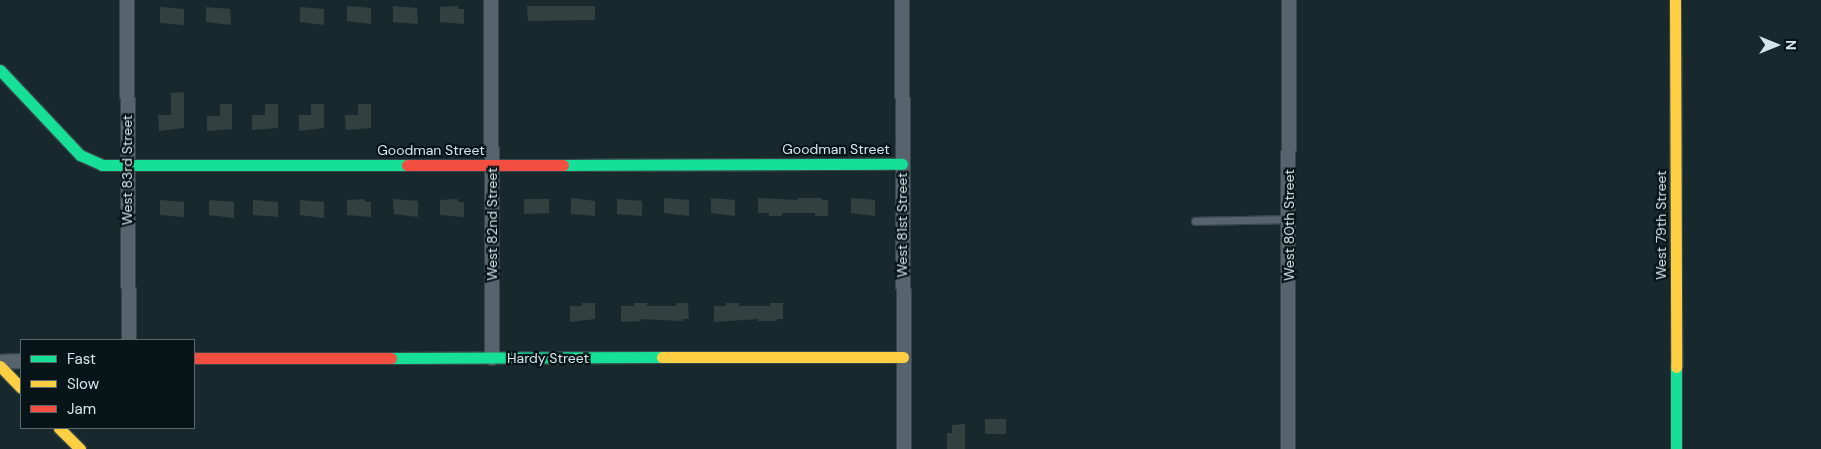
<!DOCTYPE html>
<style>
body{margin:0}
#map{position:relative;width:1821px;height:449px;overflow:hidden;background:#18292d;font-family:"DM Sans",sans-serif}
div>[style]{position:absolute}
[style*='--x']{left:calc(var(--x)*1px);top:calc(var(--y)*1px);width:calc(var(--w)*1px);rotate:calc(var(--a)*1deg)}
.building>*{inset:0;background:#324040}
.roads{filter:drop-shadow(1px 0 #38464a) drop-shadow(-1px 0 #38464a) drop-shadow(0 1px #38464a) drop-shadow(0 -1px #38464a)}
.lane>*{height:7px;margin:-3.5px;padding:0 3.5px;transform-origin:3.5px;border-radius:3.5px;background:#57646e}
.street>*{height:14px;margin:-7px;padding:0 7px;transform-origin:7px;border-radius:7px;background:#57646e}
.fast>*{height:11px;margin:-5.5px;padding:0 5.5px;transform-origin:5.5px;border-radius:5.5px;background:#16e098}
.slow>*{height:11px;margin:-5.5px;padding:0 5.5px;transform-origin:5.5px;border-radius:5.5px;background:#ffcf43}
.jam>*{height:11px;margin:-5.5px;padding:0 5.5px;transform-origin:5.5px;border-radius:5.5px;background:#f24e42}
span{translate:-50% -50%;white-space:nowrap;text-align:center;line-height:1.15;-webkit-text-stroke:4.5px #081518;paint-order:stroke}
.street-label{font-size:14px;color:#d5e6ea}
.legend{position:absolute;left:20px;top:339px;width:175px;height:90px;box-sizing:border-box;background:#081518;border:1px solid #5a696c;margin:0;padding:6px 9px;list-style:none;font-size:15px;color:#d5e6ea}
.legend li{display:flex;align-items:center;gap:10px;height:25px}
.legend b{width:25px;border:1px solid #5a696c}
.north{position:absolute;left:1751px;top:20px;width:50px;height:50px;-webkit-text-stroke:4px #081518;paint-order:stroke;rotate:90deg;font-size:14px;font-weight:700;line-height:20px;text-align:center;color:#d5e6ea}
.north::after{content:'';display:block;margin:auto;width:18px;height:22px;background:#d5e6ea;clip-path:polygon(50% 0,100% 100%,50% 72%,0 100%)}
</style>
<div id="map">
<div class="building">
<div style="clip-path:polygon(347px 6px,371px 8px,371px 24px,347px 21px)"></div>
<div style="clip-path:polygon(393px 6px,417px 8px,418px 24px,393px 22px)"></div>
<div style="clip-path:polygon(458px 6px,458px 9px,464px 9px,464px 24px,440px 22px,440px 7px)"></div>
<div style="clip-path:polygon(527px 6px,595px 6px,595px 20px,528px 21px)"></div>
<div style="clip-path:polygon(160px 7px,184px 9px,184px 25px,160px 23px)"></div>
<div style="clip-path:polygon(206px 7px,230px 9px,231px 25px,206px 22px)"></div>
<div style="clip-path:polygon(300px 7px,324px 9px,324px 25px,300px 22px)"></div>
<div style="clip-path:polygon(184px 92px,184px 128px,159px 131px,158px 115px,171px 115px,171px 93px)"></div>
<div style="clip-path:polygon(220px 104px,232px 104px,232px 129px,207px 131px,207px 116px,220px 116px)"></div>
<div style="clip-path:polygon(265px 104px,278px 104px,278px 128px,252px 130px,252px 115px,265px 115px)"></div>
<div style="clip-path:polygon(311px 104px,324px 104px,324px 128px,299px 131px,299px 115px,311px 115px)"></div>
<div style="clip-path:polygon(358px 104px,371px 104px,371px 128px,346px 130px,345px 115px,358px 115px)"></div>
<div style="clip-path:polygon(571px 198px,595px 201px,595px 216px,571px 214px)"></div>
<div style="clip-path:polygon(664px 198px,689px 200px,689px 216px,664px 213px)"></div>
<div style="clip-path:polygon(711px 198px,735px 200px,735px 216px,711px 213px)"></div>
<div style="clip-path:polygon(758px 198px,798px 200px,798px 198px,822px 198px,822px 200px,828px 200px,828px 216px,815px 216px,815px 213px,782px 213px,782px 216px,769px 216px,769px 213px,758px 213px)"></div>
<div style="clip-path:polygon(851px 198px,875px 200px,875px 216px,851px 213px)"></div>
<div style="clip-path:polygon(365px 199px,365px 202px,371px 202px,371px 217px,347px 215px,347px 200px)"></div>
<div style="clip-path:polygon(393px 199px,418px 201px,418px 217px,394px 214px)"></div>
<div style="clip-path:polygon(458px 199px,458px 202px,464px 202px,464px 217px,440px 215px,440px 200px)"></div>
<div style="clip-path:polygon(524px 199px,549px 199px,549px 213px,524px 214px)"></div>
<div style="clip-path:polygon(617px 199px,642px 201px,642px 216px,617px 214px)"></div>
<div style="clip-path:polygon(160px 200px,184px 202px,184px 217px,160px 215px)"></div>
<div style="clip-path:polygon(209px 200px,234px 202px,234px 218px,209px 215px)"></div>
<div style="clip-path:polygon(253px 200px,278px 202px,278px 217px,253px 215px)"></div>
<div style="clip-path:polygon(300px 200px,324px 202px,324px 218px,300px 215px)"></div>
<div style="clip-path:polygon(582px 303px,595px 303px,595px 319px,570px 322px,570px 306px,582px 306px)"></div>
<div style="clip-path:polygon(634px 303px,647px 303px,647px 306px,676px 306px,676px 303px,688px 303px,689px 319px,683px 319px,683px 321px,641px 319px,641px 321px,621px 322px,621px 306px,634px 306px)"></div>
<div style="clip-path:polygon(726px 303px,739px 303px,739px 306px,770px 306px,770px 303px,783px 303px,783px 319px,777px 319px,777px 321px,758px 321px,758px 319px,714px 322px,714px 306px,726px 306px)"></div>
<div style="clip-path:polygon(985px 419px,1006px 419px,1006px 434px,985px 434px)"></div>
<div style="clip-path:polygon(965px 424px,965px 449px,947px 449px,947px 433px,952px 433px,952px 425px)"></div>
</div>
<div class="roads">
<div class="lane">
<div style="--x:1195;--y:221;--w:94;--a:-1.2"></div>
</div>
<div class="street">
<div style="--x:127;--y:0;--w:340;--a:89.7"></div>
<div style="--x:491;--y:0;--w:358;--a:89.8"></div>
<div style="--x:902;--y:0;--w:449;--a:89.7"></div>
<div style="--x:0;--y:362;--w:21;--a:-3"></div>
<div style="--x:1288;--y:449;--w:449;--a:-89.9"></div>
</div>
<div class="fast">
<div style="--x:0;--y:70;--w:117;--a:46.7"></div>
<div style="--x:80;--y:155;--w:24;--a:24"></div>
<div style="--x:102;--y:165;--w:305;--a:0"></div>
<div style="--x:563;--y:165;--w:339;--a:-0.2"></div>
<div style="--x:391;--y:358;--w:271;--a:-0.2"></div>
<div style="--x:1676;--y:367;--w:82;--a:90"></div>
</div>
<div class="slow">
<div style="--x:1675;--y:0;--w:367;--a:89.8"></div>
<div style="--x:662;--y:357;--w:241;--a:0"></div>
<div style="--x:0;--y:366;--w:30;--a:46"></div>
<div style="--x:59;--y:428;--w:30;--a:45"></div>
</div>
<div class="jam">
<div style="--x:407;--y:165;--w:156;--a:0"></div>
<div style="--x:194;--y:358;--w:197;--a:0"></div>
</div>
</div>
<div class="street-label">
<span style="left:836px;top:149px">Goodman Street</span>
<span style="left:431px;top:150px">Goodman Street</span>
<span style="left:127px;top:170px;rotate:-90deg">West 83rd Street</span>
<span style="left:492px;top:224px;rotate:-90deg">West 82nd Street</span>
<span style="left:902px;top:225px;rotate:-90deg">West 81st Street</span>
<span style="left:1289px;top:225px;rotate:-90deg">West 80th Street</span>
<span style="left:1661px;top:225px;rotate:-90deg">West 79th Street</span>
<span style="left:548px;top:358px">Hardy Street</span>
</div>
<ul class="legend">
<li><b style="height:6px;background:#16e098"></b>Fast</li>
<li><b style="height:6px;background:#ffcf43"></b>Slow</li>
<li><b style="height:6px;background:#f24e42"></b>Jam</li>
</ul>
<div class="north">N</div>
</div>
